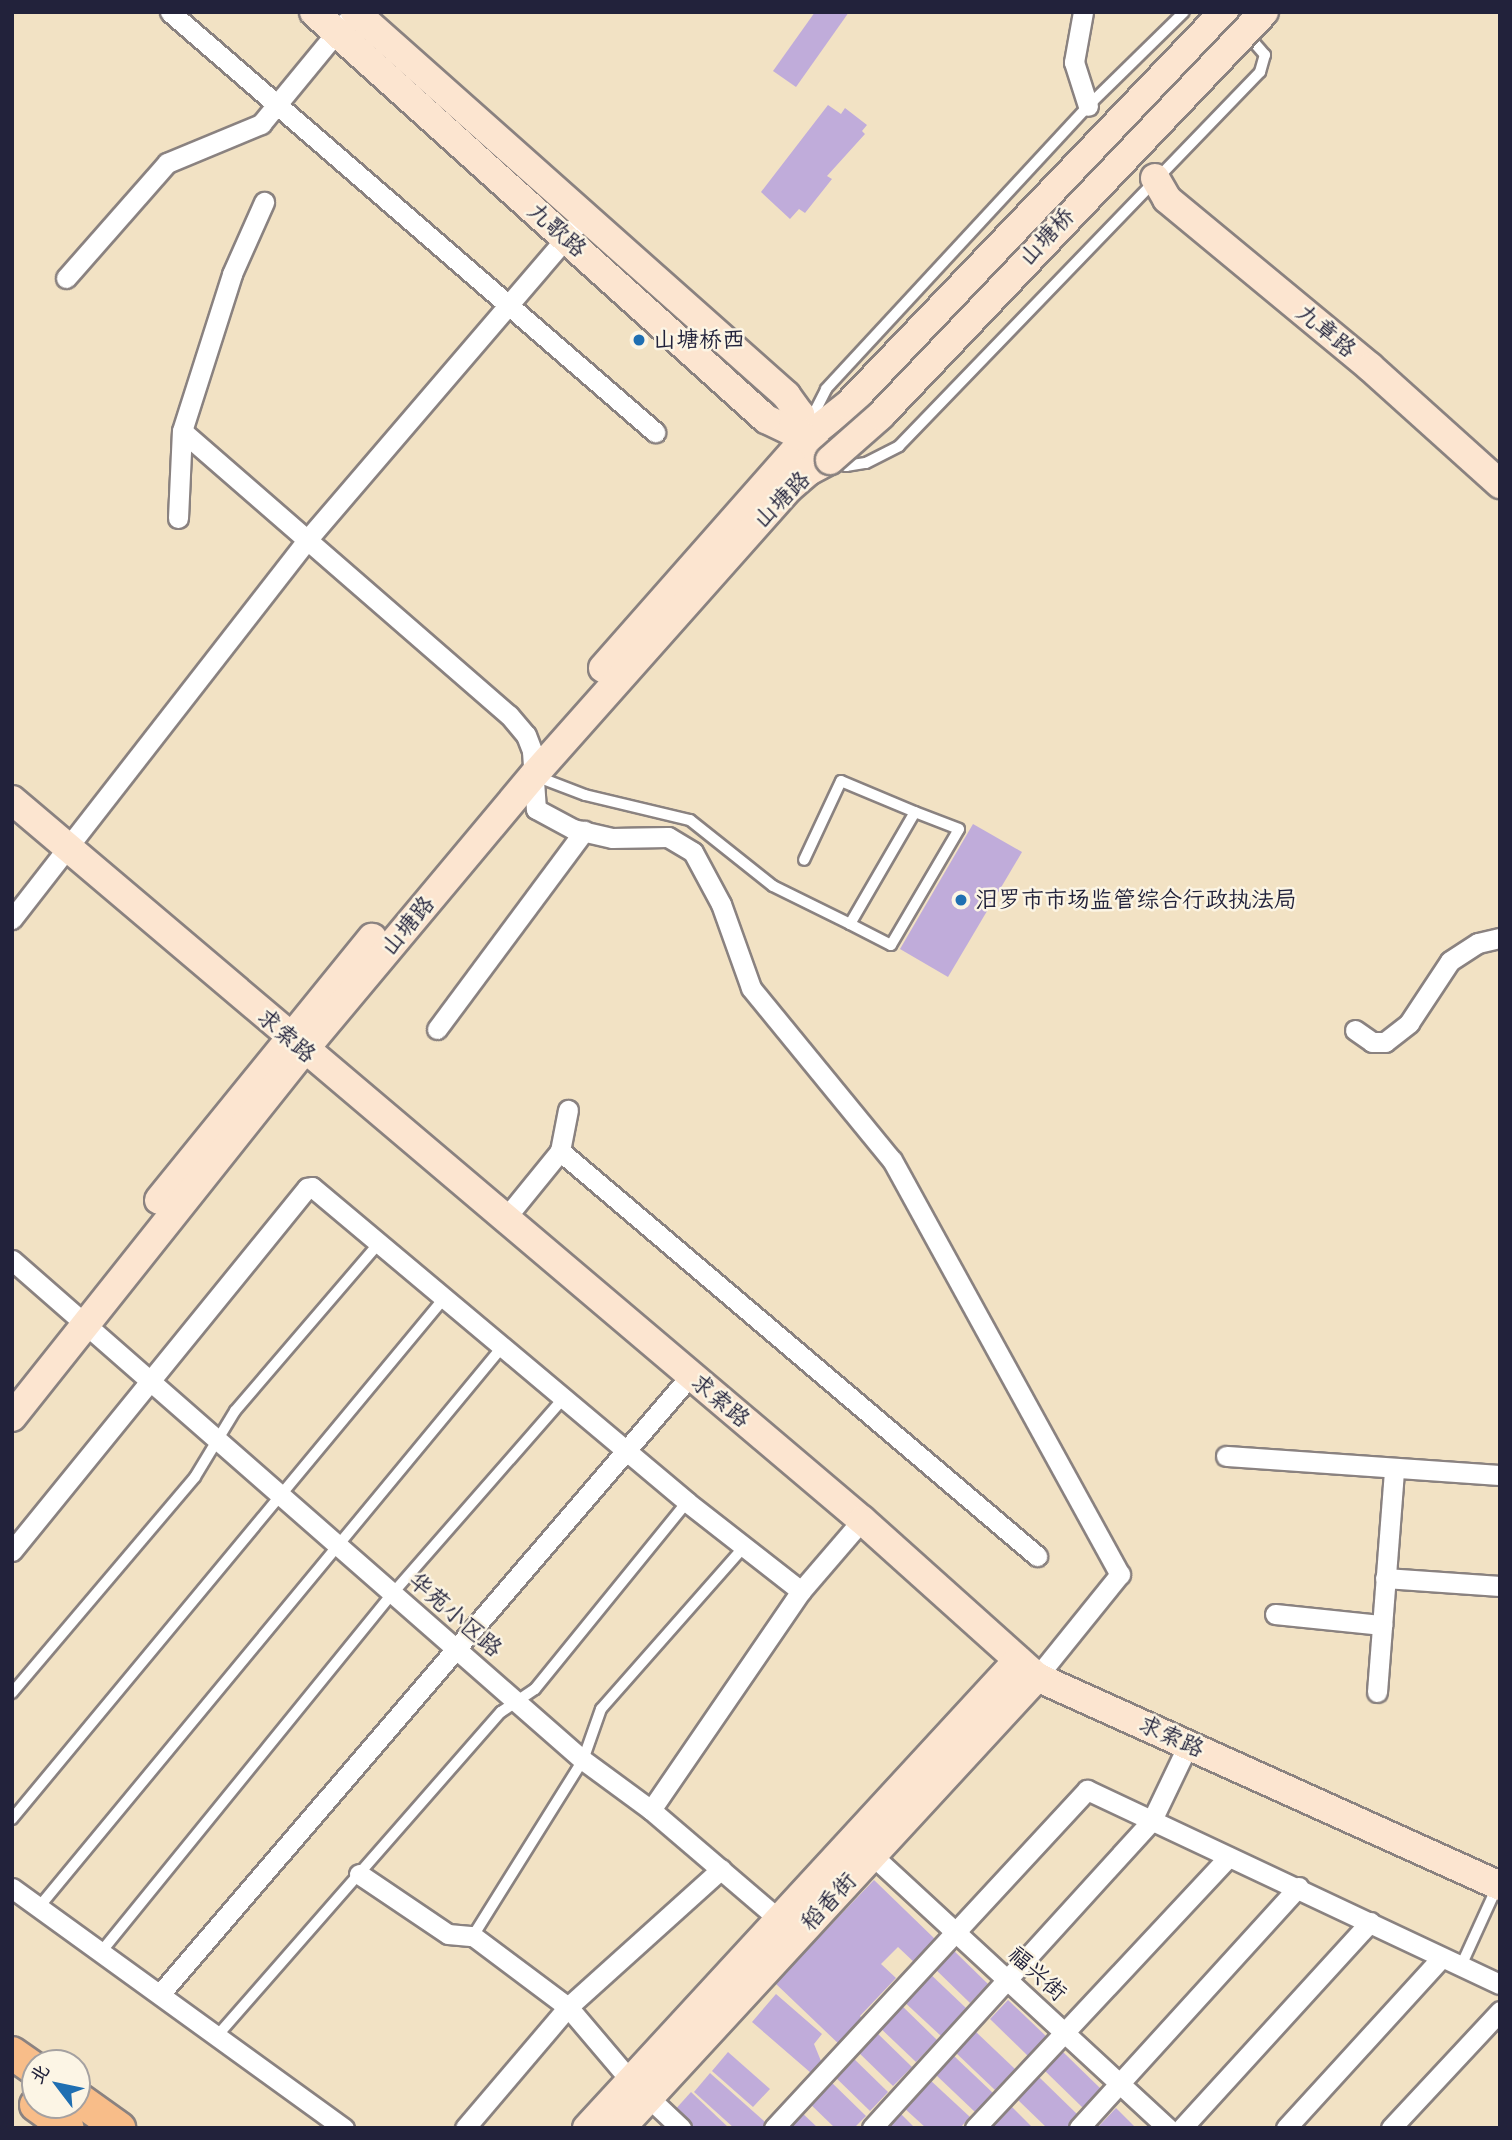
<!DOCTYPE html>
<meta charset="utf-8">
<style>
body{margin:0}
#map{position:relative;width:1512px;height:2140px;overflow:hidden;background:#f2e2c4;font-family:Pangolin,"LXGW WenKai TC",sans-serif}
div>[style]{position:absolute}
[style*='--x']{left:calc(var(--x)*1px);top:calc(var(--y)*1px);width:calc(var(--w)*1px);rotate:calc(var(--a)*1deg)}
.building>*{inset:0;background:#c0acda}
.roads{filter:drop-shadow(2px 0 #8a8280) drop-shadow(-2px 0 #8a8280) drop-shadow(0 2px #8a8280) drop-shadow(0 -2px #8a8280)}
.lane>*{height:10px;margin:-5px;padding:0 5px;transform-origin:5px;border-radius:5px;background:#fff}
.street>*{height:19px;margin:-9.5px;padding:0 9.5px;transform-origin:9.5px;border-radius:9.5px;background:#fff}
.secondary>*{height:28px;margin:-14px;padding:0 14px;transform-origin:14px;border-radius:14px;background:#fce5d0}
.primary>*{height:32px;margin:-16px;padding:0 16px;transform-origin:16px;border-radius:16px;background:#f8bd89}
.bridges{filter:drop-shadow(2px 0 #8a8280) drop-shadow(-2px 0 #8a8280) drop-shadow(0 2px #8a8280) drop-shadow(0 -2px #8a8280)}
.secondary-bridge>*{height:28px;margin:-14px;padding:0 14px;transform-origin:14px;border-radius:14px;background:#fce5d0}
.dots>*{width:19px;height:19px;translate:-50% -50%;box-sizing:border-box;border:4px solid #fcf5e5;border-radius:50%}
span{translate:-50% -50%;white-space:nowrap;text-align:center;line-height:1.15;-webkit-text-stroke:5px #fcf5e5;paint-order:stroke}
.street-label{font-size:23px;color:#22223b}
.poi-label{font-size:23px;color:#22223b}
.left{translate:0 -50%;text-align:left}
.frame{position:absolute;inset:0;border:14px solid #22223b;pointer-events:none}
.north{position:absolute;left:21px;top:2049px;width:70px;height:70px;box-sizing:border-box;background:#fcf5e5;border:2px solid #a5a1a1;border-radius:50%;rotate:302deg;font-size:19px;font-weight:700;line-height:28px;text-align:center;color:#22223b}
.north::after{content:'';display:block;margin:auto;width:24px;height:32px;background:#1f6fb2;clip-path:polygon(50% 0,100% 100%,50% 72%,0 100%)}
</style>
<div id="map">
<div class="building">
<div style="clip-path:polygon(815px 12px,849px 12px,796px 87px,773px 71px)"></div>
<div style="clip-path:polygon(828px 105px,841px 114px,845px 108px,867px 125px,862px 131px,865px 134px,827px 176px,832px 179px,805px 213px,799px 209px,790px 219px,761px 192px)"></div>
<div style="clip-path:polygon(973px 824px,1022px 852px,948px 977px,900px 949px)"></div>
<div style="clip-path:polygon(874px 1880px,937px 1941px,916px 1964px,898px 1947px,881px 1964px,896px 1978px,860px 2016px,865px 2022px,842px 2047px,775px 1983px)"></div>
<div style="clip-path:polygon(948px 1945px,988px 1984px,970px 2003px,930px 1964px)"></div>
<div style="clip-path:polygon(926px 1970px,966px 2008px,941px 2036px,900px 1998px)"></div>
<div style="clip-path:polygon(776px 1994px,822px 2034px,814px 2044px,821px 2061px,811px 2073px,752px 2022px)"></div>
<div style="clip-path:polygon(1008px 2000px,1048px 2038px,1030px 2058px,990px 2019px)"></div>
<div style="clip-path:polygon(897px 2001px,937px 2040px,916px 2062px,876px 2024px)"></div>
<div style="clip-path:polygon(872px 2028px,912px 2067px,893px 2086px,853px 2047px)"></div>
<div style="clip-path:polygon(975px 2031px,1015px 2069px,995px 2090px,955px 2052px)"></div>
<div style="clip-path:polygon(1062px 2051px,1101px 2089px,1083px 2108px,1043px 2069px)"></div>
<div style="clip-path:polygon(728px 2052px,770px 2089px,753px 2107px,712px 2071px)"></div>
<div style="clip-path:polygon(848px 2053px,888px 2092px,870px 2111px,830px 2072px)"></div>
<div style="clip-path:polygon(953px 2055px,993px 2093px,975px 2112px,935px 2074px)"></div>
<div style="clip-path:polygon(710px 2073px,772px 2128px,734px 2128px,694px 2092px)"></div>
<div style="clip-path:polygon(826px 2077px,866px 2116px,854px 2128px,835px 2128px,805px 2099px)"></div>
<div style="clip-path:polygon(1039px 2077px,1079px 2116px,1067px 2128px,1047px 2128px,1018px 2100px)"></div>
<div style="clip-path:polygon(929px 2079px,970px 2117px,960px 2128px,926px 2128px,903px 2107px)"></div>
<div style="clip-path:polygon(691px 2092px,729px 2128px,689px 2128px,673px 2112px)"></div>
<div style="clip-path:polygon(1012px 2107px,1033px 2128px,994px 2126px)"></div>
<div style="clip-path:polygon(1116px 2108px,1136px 2128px,1097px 2128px)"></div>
<div style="clip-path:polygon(798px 2109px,818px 2128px,780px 2128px)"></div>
<div style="clip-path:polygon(899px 2112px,915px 2128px,885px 2128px)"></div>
</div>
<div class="roads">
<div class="lane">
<div style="--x:810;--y:421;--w:36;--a:-63"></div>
<div style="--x:826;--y:389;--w:386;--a:-47.2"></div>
<div style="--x:1088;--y:106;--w:134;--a:-44.4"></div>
<div style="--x:834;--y:462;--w:13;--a:18"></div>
<div style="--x:846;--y:466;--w:20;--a:-9"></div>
<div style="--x:866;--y:463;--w:37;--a:-27"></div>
<div style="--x:899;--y:446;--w:520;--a:-46.01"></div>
<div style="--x:1260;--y:72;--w:18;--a:-74"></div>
<div style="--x:1265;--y:55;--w:28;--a:-131"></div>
<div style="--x:538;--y:777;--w:50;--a:21"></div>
<div style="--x:585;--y:795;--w:108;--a:13.4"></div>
<div style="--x:690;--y:820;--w:106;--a:38.5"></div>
<div style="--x:773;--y:886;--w:86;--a:26.3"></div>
<div style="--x:850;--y:924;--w:129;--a:-59.9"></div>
<div style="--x:915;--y:812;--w:80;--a:-157.3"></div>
<div style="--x:841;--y:781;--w:87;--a:115.1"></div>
<div style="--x:850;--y:924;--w:46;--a:27.1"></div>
<div style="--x:891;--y:945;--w:134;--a:-59.6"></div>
<div style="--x:959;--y:829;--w:47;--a:-158.9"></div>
<div style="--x:12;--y:1693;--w:283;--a:-49.7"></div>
<div style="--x:195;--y:1477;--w:77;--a:-58.8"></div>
<div style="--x:235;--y:1411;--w:223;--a:-49.4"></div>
<div style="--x:12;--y:1819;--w:678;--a:-50.32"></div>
<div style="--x:39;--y:1907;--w:728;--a:-50.41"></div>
<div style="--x:473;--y:1936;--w:208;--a:-58"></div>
<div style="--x:583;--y:1760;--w:54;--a:-70.6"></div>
<div style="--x:601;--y:1709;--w:216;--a:-48.6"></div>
<div style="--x:101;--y:1952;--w:463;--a:-50.9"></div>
<div style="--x:393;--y:1593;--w:259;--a:-48.8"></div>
<div style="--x:1461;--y:1966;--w:87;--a:-65.5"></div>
<div style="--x:217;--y:2036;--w:431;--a:-48.8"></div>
<div style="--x:501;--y:1712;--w:41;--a:-34.1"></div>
<div style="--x:535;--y:1689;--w:241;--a:-50.9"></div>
</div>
<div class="street">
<div style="--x:170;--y:12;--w:642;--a:40.89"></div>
<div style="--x:1083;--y:12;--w:51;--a:100.2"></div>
<div style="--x:1074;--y:62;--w:46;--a:72.3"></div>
<div style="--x:66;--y:278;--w:153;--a:-48.7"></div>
<div style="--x:167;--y:163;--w:102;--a:-22.5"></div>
<div style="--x:261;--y:124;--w:131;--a:-50.6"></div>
<div style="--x:182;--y:431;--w:433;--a:41"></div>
<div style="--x:509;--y:715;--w:26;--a:50"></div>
<div style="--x:526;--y:735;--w:17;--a:69"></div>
<div style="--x:532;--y:751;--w:58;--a:86.1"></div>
<div style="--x:536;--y:809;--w:42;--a:28.4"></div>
<div style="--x:573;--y:829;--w:40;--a:13"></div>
<div style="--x:612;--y:838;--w:56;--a:-1"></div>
<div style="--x:668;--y:837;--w:29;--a:31"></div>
<div style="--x:693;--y:852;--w:59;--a:61.7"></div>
<div style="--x:721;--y:904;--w:89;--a:70.3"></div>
<div style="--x:751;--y:988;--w:222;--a:50.7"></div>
<div style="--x:892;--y:1160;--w:473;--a:61.2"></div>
<div style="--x:1120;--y:1574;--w:132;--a:128.9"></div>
<div style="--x:178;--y:518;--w:87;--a:-87.4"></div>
<div style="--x:182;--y:431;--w:165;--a:-72.3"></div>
<div style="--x:232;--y:274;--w:79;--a:-66"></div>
<div style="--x:12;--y:919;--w:480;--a:-52.1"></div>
<div style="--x:307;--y:540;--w:427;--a:-49.4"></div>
<div style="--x:437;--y:1029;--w:247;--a:-53.4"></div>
<div style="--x:1355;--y:1030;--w:21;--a:35"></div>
<div style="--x:1372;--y:1042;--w:13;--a:0"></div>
<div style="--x:1385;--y:1042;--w:31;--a:-38"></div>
<div style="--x:1409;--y:1023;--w:74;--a:-56.5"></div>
<div style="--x:1450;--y:961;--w:33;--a:-33"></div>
<div style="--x:1478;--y:943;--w:23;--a:-13"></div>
<div style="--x:560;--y:1151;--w:626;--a:40.33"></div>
<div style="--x:504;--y:1220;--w:89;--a:-50.9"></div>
<div style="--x:560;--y:1151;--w:42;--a:-79"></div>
<div style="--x:12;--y:1260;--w:759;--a:41.21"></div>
<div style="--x:583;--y:1760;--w:84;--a:36.3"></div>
<div style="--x:651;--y:1810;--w:179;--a:40.5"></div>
<div style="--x:1226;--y:1456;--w:275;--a:4"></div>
<div style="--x:12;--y:1551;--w:468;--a:-50.9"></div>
<div style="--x:307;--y:1188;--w:5;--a:-11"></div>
<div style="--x:312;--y:1187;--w:490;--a:40"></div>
<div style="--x:687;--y:1502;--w:145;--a:38"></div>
<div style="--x:1385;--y:1578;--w:115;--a:4"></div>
<div style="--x:1275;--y:1614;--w:108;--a:5.9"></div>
<div style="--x:1377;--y:1692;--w:223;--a:-85.6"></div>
<div style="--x:651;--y:1810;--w:265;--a:-55.6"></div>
<div style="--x:801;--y:1591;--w:94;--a:-49.3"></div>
<div style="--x:873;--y:1856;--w:401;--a:42.7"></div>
<div style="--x:359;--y:1874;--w:107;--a:34"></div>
<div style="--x:448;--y:1934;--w:25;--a:5"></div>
<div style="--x:473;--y:1936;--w:119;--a:36.8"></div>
<div style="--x:568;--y:2007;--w:96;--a:49.7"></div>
<div style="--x:630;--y:2080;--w:70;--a:43.3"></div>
<div style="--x:12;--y:1888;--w:410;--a:35.9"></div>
<div style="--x:160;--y:1994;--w:814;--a:-49.38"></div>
<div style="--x:465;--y:2128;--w:159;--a:-49.6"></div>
<div style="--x:568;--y:2007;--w:206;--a:-42"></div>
<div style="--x:774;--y:2128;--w:461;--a:-47.2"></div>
<div style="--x:1087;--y:1790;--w:456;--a:25.2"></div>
<div style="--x:872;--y:2128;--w:416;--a:-47.7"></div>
<div style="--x:1152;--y:1820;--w:83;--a:-64.4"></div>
<div style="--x:975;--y:2128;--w:371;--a:-46.9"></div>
<div style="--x:1079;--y:2128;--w:326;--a:-47.7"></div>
<div style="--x:1182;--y:2128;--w:279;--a:-47.6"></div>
<div style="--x:1286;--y:2128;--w:231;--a:-47.6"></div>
<div style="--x:1391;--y:2128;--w:160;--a:-47"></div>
</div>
<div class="secondary">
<div style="--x:355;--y:12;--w:577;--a:41.63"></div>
<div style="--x:786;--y:395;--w:24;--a:54"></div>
<div style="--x:800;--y:414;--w:25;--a:76"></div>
<div style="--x:1155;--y:178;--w:24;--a:60"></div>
<div style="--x:1167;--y:199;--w:264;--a:39.6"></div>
<div style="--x:1370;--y:367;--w:175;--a:42"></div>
<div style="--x:603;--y:668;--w:307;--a:-48.6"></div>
<div style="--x:806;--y:438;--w:53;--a:-38.2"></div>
<div style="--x:848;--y:405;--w:544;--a:-46.27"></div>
<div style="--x:12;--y:800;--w:1114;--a:40.27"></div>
<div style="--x:862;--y:1520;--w:235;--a:41.9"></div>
<div style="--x:1037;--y:1677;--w:508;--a:24.29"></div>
<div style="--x:159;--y:1200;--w:338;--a:-50.9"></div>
<div style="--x:12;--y:1417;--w:468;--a:-51.5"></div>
<div style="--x:303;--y:1051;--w:360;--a:-50.1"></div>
<div style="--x:534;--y:775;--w:383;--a:-48.4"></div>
<div style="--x:788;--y:489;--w:28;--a:-41"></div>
<div style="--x:809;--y:471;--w:24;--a:-28"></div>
<div style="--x:830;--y:460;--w:33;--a:-137"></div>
<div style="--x:806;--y:438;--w:44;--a:-154.6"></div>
<div style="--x:766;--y:419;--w:608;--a:-138"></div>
<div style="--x:587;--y:2128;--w:636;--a:-47.36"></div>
<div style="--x:621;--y:2128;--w:614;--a:-47.31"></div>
</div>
<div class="primary">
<div style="--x:12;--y:2053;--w:28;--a:35"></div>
<div style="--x:77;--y:2098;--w:52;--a:35.5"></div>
<div style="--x:36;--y:2105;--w:39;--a:36"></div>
</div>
</div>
<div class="bridges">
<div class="secondary-bridge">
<div style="--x:830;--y:460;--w:67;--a:-41.3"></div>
<div style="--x:880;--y:416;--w:557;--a:-46.45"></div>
</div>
</div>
<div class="dots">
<div style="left:639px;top:340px;background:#1f6fb2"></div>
<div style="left:961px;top:900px;background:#1f6fb2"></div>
</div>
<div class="street-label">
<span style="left:557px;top:230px;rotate:42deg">九歌路</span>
<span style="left:1047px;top:237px;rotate:-47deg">山塘桥</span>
<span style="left:1326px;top:331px;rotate:40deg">九章路</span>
<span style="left:782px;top:500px;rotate:-45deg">山塘路</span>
<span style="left:408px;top:926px;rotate:-50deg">山塘路</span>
<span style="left:286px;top:1036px;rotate:41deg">求索路</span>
<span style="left:720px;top:1401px;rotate:40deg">求索路</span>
<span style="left:455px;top:1615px;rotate:41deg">华苑小区路</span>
<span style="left:1171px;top:1737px;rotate:24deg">求索路</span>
<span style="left:829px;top:1902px;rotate:-47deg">稻香街</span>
<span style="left:1037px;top:1974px;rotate:42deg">福兴街</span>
</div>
<div class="poi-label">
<span class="left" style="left:653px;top:340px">山塘桥西</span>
<span class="left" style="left:975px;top:900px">汨罗市市场监管综合行政执法局</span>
</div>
<div class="frame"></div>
<div class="north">北</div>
</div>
